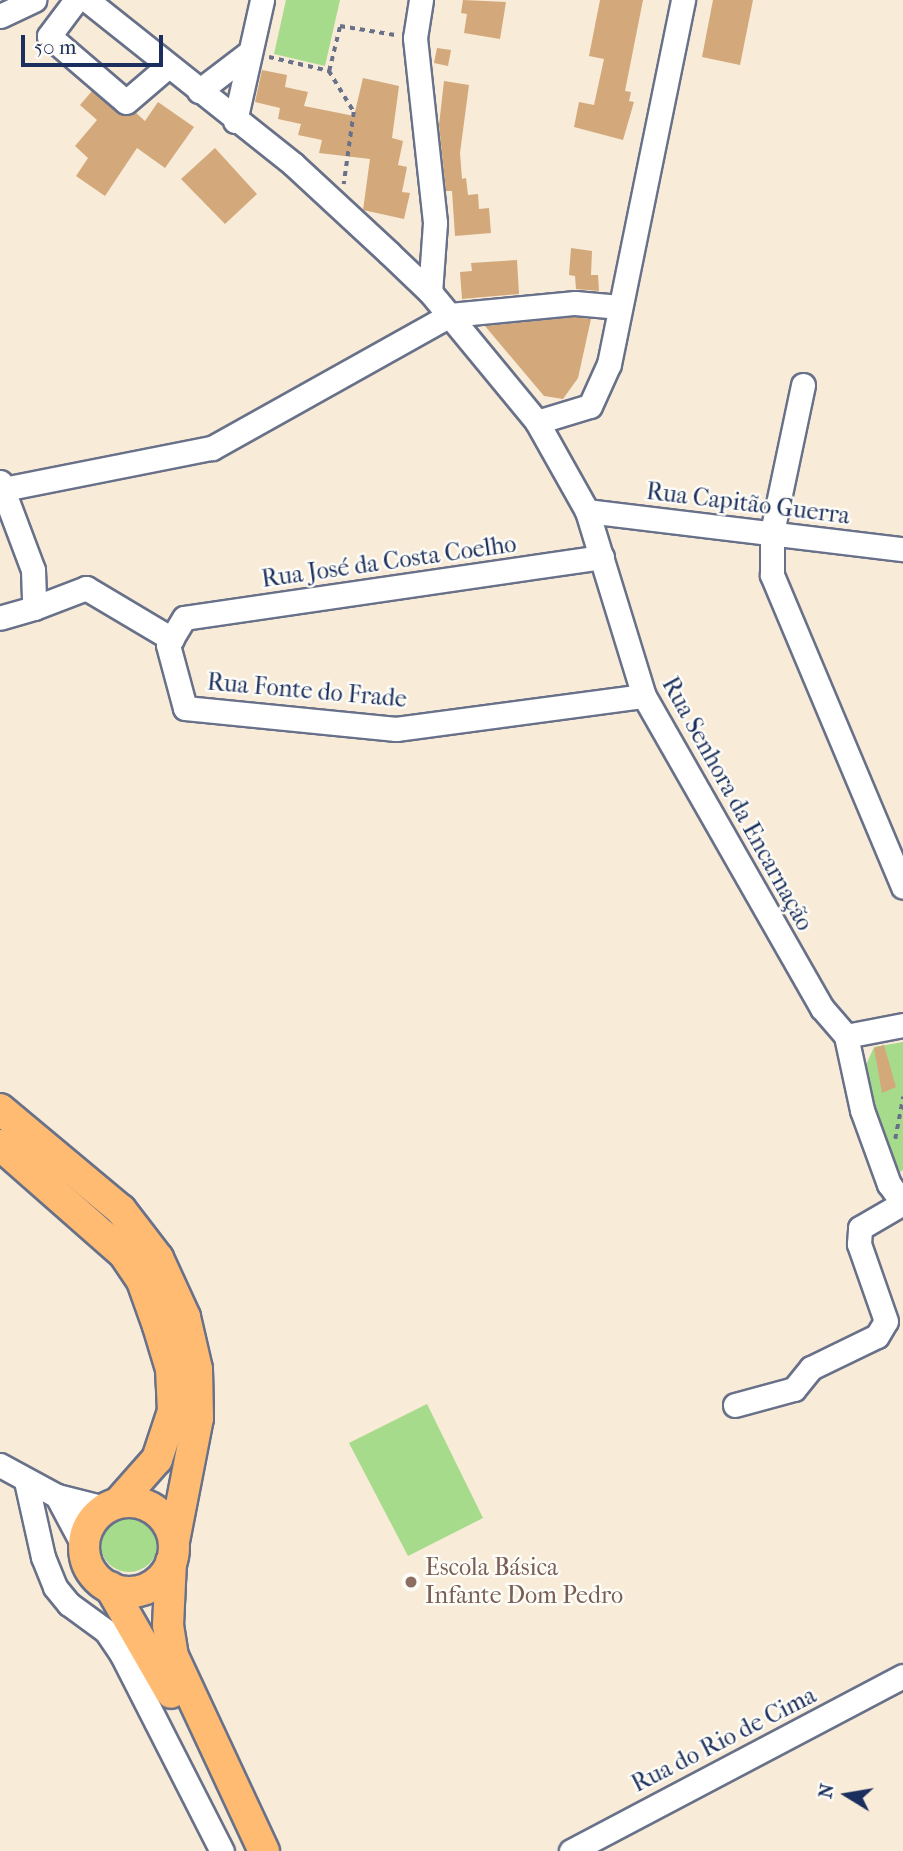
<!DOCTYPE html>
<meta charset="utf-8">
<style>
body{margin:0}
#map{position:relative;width:903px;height:1851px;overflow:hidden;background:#f8ebd8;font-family:"IM FELL French Canon",serif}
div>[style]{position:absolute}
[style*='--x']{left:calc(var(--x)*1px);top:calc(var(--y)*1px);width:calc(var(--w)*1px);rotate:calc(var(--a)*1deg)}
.green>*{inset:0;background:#a5db8b}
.round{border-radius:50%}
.building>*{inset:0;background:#d3a97c}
.path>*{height:3.5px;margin-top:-1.75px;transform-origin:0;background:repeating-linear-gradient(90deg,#687189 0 5px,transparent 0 10px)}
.roads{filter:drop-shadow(2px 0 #687189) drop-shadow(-2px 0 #687189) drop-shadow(0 2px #687189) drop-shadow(0 -2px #687189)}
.minor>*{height:23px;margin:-11.5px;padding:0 11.5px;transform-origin:11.5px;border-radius:11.5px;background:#fff}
.major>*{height:30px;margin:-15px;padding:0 15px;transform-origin:15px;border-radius:15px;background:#febb71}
.major>.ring{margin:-15px;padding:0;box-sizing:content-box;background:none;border:30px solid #febb71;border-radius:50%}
.dots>*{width:19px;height:19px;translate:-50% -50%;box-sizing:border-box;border:4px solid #fdfcf7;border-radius:50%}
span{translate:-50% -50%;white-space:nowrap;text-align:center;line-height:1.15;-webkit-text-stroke:5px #fdfcf7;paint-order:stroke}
.street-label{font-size:24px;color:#1b2f5e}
.education-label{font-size:24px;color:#785e54}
.left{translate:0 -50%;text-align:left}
.north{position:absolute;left:812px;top:1760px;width:70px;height:70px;-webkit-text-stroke:5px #fdfcf7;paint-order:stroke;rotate:281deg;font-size:19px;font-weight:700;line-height:28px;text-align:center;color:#1b2f5e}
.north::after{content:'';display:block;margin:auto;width:24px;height:32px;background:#1b2f5e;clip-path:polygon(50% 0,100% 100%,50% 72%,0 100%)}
.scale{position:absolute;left:21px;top:35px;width:142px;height:32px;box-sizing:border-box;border:4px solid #1b2f5e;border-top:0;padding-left:9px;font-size:21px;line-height:24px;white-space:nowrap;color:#1b2f5e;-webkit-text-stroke:5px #fdfcf7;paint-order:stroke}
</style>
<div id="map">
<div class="green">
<div style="clip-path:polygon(286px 0,340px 0,325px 66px,274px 54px)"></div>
<div style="clip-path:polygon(903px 1042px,903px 1170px,900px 1172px,885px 1139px,865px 1067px,874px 1047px)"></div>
<div style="clip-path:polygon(427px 1404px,483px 1518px,408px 1556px,349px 1443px)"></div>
<div class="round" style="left:100px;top:1514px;width:58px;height:58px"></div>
</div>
<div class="building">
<div style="clip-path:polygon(463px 0,506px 2px,500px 39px,464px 33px,467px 14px,461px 13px)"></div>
<div style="clip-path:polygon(600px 0,643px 0,625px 91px,631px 92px,629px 101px,634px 102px,623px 140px,574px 127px,579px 102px,594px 105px,604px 59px,589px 56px)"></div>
<div style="clip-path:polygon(713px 0,753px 0,740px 65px,702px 57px)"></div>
<div style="clip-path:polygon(437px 48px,451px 50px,448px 66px,434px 63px)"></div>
<div style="clip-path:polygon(262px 70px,287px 75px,285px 87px,308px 92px,304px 106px,354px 116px,363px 78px,399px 86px,392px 138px,403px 141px,398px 165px,407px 167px,402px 192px,410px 193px,404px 219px,363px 210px,370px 159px,319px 153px,322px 140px,298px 135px,301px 124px,278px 119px,280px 108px,255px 102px)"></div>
<div style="clip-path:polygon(444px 81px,469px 85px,460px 153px,462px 179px,466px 178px,468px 195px,478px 194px,479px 209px,489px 208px,491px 233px,455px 236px,452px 191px,446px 191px,439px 125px)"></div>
<div style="clip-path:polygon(92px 91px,122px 115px,135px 112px,145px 121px,158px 102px,194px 127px,165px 168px,137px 148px,105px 196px,76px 176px,88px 158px,75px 146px,97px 120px,80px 105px)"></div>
<div style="clip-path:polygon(215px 148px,257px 194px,225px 224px,181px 179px)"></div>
<div style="clip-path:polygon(571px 248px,592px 251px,591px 275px,598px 275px,599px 291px,576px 289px,575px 276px,569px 275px)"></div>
<div style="clip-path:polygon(517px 260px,519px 294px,462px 299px,460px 272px,472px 271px,471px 263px)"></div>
<div style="clip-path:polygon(575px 317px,591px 319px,578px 378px,563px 399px,544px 396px,485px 326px)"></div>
<div style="clip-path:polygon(884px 1045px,896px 1087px,882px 1093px,874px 1048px)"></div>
</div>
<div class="path">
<div style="--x:269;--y:57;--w:62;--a:13.1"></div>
<div style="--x:329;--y:71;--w:46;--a:-76.3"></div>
<div style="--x:340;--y:26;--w:56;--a:9.3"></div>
<div style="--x:329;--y:71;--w:48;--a:58.6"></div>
<div style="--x:354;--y:112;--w:73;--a:97.9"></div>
<div style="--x:895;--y:1139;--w:43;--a:-79.2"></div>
</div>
<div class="roads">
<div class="minor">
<div style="--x:76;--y:0;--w:45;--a:126.9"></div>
<div style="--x:49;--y:36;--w:101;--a:40.6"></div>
<div style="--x:126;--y:102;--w:55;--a:-40.6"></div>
<div style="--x:87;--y:0;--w:263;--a:38.5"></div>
<div style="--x:293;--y:164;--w:131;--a:42.8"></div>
<div style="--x:389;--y:253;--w:57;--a:43.6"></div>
<div style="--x:430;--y:292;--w:168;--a:50.5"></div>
<div style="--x:537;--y:422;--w:102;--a:60.7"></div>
<div style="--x:587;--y:511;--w:194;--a:72.9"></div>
<div style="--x:644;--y:696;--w:359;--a:60.3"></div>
<div style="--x:822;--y:1008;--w:37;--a:49"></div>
<div style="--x:846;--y:1036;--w:76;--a:77.8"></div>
<div style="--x:862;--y:1110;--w:79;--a:70"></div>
<div style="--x:889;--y:1184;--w:24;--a:54"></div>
<div style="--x:421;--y:0;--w:38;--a:99"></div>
<div style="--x:415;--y:38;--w:186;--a:83.8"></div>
<div style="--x:435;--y:223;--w:69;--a:94.1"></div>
<div style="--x:0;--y:16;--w:38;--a:-25"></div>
<div style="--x:199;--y:91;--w:64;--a:-37.4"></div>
<div style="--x:235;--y:121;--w:124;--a:-77.4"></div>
<div style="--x:803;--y:385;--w:150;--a:101.9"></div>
<div style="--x:772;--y:532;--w:43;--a:90"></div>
<div style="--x:772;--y:575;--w:338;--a:67.2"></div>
<div style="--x:537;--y:422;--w:55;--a:-16.8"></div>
<div style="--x:590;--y:406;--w:46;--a:-65.7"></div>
<div style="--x:609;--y:364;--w:371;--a:-78.5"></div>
<div style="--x:0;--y:482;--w:94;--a:69.4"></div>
<div style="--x:33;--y:570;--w:38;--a:88"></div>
<div style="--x:34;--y:608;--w:35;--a:164"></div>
<div style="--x:4;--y:489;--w:212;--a:-11.2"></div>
<div style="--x:212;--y:448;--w:273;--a:-29.2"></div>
<div style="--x:450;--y:315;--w:126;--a:-5.5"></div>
<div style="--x:575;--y:303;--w:45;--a:5.1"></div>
<div style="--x:587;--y:511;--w:318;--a:6.9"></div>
<div style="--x:602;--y:557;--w:422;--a:171.7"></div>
<div style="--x:184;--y:618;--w:31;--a:121"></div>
<div style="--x:168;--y:645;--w:65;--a:74.9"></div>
<div style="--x:185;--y:708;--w:212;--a:5.7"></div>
<div style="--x:396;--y:729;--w:250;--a:-7.6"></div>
<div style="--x:34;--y:608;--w:56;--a:-21"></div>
<div style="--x:86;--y:588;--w:100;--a:30.7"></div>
<div style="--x:846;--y:1036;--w:58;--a:-10.9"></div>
<div style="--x:735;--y:1405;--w:61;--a:-15.2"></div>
<div style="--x:794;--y:1389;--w:27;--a:-51"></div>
<div style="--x:811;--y:1368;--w:73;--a:-25.9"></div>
<div style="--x:877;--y:1336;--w:17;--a:-59"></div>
<div style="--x:886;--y:1321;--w:82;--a:-109.3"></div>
<div style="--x:859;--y:1244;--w:16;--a:-86"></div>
<div style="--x:860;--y:1228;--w:50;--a:-30.2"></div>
<div style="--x:0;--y:1465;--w:65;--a:28.5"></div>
<div style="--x:57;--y:1496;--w:49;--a:14"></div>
<div style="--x:26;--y:1481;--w:78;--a:77.4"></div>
<div style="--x:43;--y:1557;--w:32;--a:68"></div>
<div style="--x:55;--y:1587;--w:22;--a:51"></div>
<div style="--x:69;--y:1604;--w:46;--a:36.1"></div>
<div style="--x:106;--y:1631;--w:29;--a:56"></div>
<div style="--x:122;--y:1655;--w:220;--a:63"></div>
<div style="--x:57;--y:1496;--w:55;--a:62"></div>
<div style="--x:571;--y:1851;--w:375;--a:-27.8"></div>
</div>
<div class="major">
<div style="--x:0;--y:1109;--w:158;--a:39.9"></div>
<div style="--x:121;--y:1210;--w:61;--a:52.4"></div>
<div style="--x:158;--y:1258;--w:65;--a:65.4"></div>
<div style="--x:185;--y:1317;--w:53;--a:77"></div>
<div style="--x:197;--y:1369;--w:49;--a:88.8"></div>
<div style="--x:198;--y:1418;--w:126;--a:101"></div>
<div style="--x:0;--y:1145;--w:165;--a:41.3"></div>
<div style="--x:124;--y:1254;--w:32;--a:56"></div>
<div style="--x:142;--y:1281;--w:48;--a:70.4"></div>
<div style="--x:158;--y:1326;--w:45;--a:73.2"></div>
<div style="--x:171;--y:1369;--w:42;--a:87.3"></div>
<div style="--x:173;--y:1411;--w:51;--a:108.4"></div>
<div style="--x:157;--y:1459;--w:57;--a:131.5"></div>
<div class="ring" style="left:84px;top:1502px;width:60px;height:60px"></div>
<div style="--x:171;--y:1562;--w:63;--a:92.7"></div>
<div style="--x:168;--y:1625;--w:31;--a:81"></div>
<div style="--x:173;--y:1656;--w:215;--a:65"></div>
<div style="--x:110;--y:1587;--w:122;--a:60.1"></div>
</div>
</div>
<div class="dots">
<div style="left:411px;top:1582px;background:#8d6e63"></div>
</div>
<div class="street-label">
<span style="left:748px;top:504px;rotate:7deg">Rua Capitão Guerra</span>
<span style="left:389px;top:562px;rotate:-8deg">Rua José da Costa Coelho</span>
<span style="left:307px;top:691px;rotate:5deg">Rua Fonte do Frade</span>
<span style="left:737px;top:804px;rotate:61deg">Rua Senhora da Encarnação</span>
<span style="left:724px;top:1740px;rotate:-27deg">Rua do Rio de Cima</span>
</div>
<div class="education-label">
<span class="left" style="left:425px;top:1582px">Escola Básica<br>Infante Dom Pedro</span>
</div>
<div class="north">N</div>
<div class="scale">50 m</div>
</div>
